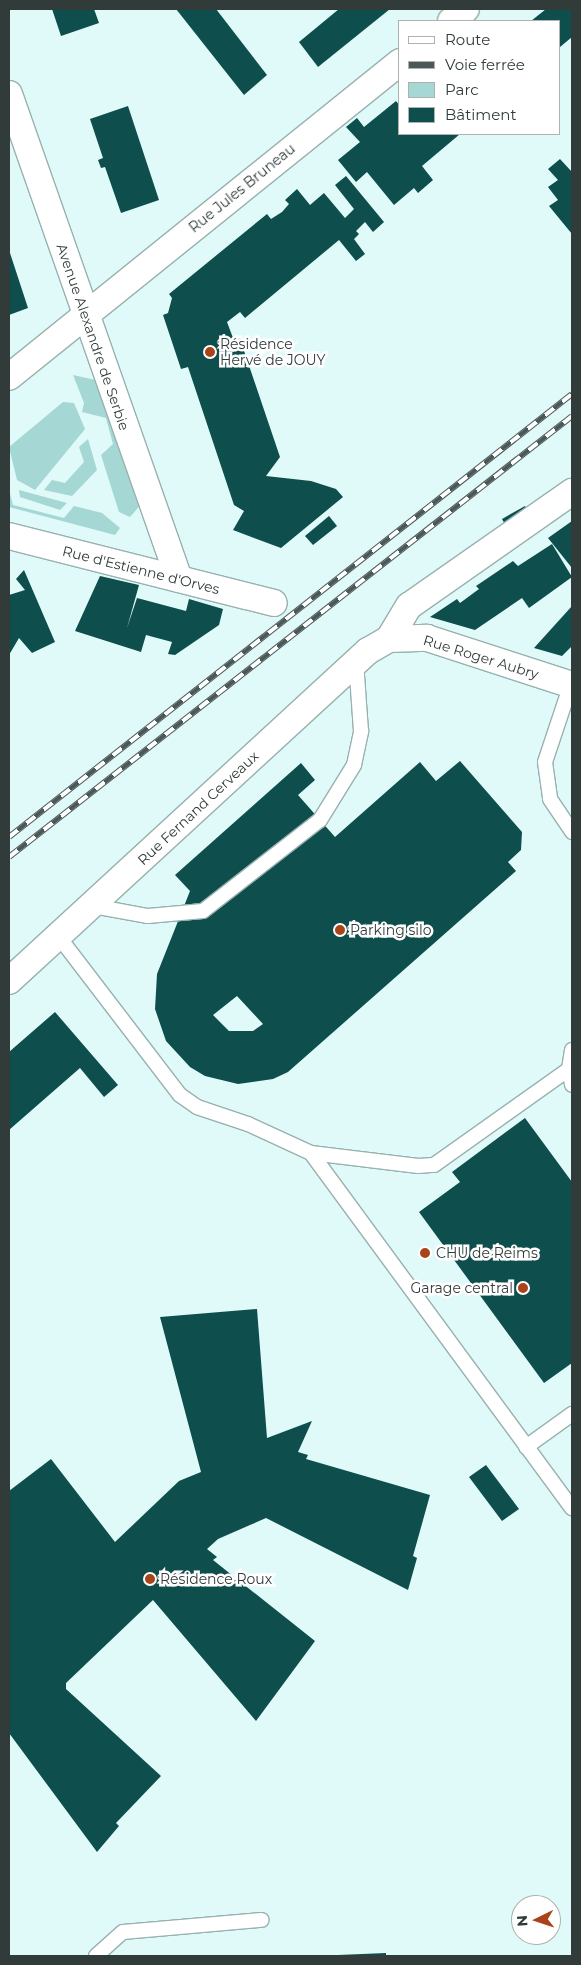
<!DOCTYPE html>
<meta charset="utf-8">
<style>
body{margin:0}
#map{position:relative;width:581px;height:1965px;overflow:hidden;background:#dffaf8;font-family:Montserrat,sans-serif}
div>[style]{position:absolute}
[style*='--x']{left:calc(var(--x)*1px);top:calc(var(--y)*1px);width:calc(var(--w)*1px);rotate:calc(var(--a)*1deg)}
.green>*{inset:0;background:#a5d7d4}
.building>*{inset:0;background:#0e4e4c}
.roads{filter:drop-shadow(1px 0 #98b1af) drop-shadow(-1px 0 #98b1af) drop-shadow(0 1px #98b1af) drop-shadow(0 -1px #98b1af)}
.lane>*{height:14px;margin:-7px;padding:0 7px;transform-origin:7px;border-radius:7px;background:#fff}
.street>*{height:26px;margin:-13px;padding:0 13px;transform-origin:13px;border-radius:13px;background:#fff}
.rail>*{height:5.5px;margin-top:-2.75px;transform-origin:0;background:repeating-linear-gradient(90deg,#fff 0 11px,#4c5857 0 22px);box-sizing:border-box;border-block:1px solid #4c5857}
.dots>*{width:14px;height:14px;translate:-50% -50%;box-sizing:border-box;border:2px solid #fff;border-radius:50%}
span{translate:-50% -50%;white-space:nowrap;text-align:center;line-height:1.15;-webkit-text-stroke:5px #fff;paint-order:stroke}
.street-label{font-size:14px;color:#313b3a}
.poi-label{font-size:14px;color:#313b3a}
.left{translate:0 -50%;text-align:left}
.right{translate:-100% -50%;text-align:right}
.frame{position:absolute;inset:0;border:10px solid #313b3a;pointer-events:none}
.legend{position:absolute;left:398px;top:20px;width:162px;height:115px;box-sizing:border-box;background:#fff;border:1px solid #adb1b0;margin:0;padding:6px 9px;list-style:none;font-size:15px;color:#313b3a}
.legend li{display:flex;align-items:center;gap:10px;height:25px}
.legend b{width:25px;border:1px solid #adb1b0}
.north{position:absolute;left:511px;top:1895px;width:50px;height:50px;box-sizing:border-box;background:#fff;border:1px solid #adb1b0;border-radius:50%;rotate:266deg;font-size:14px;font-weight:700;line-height:20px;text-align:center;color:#313b3a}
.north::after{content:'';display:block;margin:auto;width:18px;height:22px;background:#a94319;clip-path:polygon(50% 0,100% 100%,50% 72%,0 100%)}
</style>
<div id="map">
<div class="green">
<div style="clip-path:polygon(73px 375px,100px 381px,143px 502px,130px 517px,119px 512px,101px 455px,113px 444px,106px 418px,82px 412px,84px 403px)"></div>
<div style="clip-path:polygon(63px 402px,74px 403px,85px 429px,35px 490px,17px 480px,9px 447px)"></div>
<div style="clip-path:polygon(88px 439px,97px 470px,72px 496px,44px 490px,52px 480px,65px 483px,84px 462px,79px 447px)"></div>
<div style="clip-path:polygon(9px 490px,13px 505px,64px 518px,74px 506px,102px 513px,120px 528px,115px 535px,9px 507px)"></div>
<div style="clip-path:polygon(19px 490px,67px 503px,60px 510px,20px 497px)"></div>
</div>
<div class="building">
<div style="clip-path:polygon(52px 9px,94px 9px,99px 23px,61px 36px)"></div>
<div style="clip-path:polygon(176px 9px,216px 9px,267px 75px,244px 95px)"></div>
<div style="clip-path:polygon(339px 9px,390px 9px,318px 67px,299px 42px)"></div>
<div style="clip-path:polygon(546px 9px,572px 9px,572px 37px,560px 47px,560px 21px,531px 21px)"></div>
<div style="clip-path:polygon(396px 101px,400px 106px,400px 134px,460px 134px,422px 166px,433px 180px,418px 193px,414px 188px,394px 205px,367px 172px,356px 182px,338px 160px,360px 142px,346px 127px,357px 118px,364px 127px)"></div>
<div style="clip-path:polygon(128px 106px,159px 200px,121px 213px,105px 167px,101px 168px,98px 160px,103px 158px,90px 119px)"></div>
<div style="clip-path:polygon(560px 159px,572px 172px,572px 234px,549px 206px,558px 200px,548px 187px,558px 180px,548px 169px)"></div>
<div style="clip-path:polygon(346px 176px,384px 222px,373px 232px,365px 222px,356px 231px,359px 234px,354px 239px,365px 254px,356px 261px,339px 240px,245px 318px,240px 312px,227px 322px,233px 338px,239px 336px,280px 457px,266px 476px,311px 481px,336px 489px,343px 497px,281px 548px,233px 530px,244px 511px,234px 505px,188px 367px,181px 369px,163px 315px,168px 313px,172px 298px,169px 294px,267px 214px,271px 219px,282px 212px,289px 204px,285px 200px,297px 189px,310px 205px,324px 193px,345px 218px,354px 209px,335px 185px)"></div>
<div style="clip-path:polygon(9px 250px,28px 308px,9px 315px)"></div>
<div style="clip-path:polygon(525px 506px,533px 520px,510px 533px,502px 519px)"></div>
<div style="clip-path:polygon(329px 516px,337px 526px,313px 545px,305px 536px)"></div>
<div style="clip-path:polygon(572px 521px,572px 568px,548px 538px)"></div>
<div style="clip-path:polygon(552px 544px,572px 577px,529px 608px,522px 598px,475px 630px,430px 617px,457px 599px,460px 603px,479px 589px,476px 586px,513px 561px,518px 566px)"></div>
<div style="clip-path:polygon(24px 570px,55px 642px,32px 653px,19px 638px,9px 655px,9px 595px,25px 590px,16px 579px)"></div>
<div style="clip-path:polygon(100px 576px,139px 585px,127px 628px,137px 598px,186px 611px,189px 599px,223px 609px,219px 625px,175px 655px,168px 654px,172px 642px,146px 635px,141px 652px,75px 631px)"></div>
<div style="clip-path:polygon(572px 606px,572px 646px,562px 656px,534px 648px)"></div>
<div style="clip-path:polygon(evenodd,460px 761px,522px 832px,521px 850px,508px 862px,516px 871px,288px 1072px,273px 1079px,238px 1084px,205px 1076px,190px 1067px,166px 1041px,155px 1009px,157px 974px,190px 891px,175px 875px,301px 763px,315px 780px,298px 795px,335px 837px,420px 762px,436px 781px,460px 761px,237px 996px,263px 1024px,253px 1031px,229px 1031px,213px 1015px,237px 996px)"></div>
<div style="clip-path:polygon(55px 1012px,118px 1085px,104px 1097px,80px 1068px,9px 1130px,9px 1052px)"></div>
<div style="clip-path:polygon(525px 1118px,572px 1182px,572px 1363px,544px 1383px,419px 1212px,460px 1182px,452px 1172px)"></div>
<div style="clip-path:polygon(257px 1309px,267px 1438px,312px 1421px,298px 1452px,308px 1455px,306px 1459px,430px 1495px,413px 1556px,417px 1558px,408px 1590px,266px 1518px,218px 1539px,207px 1549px,217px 1557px,213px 1560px,315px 1641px,256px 1721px,153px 1600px,66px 1683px,66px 1689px,161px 1776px,116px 1823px,119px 1826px,97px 1852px,9px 1733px,9px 1491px,51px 1459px,115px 1542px,179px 1481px,201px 1472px,160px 1317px)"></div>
<div style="clip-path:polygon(486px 1465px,519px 1509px,502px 1521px,469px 1477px)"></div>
<div style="clip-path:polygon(386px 1953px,386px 1956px,338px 1956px,338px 1955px)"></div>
</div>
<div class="roads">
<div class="lane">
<div style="--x:571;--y:684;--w:82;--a:108.4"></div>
<div style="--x:545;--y:762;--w:37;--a:82"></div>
<div style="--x:550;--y:799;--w:40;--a:56"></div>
<div style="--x:93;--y:906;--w:56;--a:10.3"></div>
<div style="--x:148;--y:916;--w:55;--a:-5.2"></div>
<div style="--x:203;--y:911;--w:148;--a:-37.9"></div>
<div style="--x:320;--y:820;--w:65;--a:-58.3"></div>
<div style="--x:354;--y:765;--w:35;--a:-78"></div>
<div style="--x:361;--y:731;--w:69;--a:-94.1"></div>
<div style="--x:59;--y:937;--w:199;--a:52.6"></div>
<div style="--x:180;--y:1095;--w:21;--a:35"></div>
<div style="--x:197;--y:1107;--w:54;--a:18.4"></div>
<div style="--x:248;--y:1124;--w:69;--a:24.7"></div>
<div style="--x:311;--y:1153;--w:441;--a:53.7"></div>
<div style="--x:572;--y:1050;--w:19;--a:99"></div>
<div style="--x:569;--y:1069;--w:16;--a:79"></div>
<div style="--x:311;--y:1153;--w:108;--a:6.9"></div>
<div style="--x:418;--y:1166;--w:16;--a:-4"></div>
<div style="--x:434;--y:1165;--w:166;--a:-35.4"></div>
<div style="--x:526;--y:1447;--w:57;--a:-35.7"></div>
<div style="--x:96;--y:1956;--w:36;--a:-42"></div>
<div style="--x:123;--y:1932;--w:139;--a:-5"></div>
</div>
<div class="street">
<div style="--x:451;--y:21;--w:19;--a:-39"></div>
<div style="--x:9;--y:94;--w:514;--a:70.68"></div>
<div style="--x:9;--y:377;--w:502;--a:-38.86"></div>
<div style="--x:9;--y:536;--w:273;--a:14.2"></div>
<div style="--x:389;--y:639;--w:39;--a:-59"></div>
<div style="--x:409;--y:606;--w:199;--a:-35"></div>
<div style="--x:9;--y:981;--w:488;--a:-42.6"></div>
<div style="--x:368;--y:651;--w:24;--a:-30"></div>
<div style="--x:389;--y:639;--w:38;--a:-2"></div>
<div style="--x:427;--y:638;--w:152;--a:18"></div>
</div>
</div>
<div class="rail">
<div style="--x:9;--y:837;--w:716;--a:-38.2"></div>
<div style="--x:9;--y:857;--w:715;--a:-38.07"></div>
</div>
<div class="dots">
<div style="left:210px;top:352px;background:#a94319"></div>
<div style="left:340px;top:930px;background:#a94319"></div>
<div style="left:425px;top:1253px;background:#a94319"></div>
<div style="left:523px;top:1288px;background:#a94319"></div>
<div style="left:150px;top:1579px;background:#a94319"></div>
</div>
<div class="street-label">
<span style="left:242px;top:188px;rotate:-39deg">Rue Jules Bruneau</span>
<span style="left:93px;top:337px;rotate:71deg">Avenue Alexandre de Serbie</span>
<span style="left:141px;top:570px;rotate:14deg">Rue d'Estienne d'Orves</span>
<span style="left:481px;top:657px;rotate:17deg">Rue Roger Aubry</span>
<span style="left:198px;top:808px;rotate:-43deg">Rue Fernand Cerveaux</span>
</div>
<div class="poi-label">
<span class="left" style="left:220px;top:352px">Résidence<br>Hervé de JOUY</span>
<span class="left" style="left:350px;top:930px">Parking silo</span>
<span class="left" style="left:436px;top:1253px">CHU de Reims</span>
<span class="right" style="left:513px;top:1288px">Garage central</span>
<span class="left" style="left:160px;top:1579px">Résidence Roux</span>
</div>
<div class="frame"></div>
<ul class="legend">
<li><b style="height:6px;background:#fff"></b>Route</li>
<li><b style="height:6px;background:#4c5857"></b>Voie ferrée</li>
<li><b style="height:14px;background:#a5d7d4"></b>Parc</li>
<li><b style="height:14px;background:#0e4e4c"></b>Bâtiment</li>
</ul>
<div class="north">N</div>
</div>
